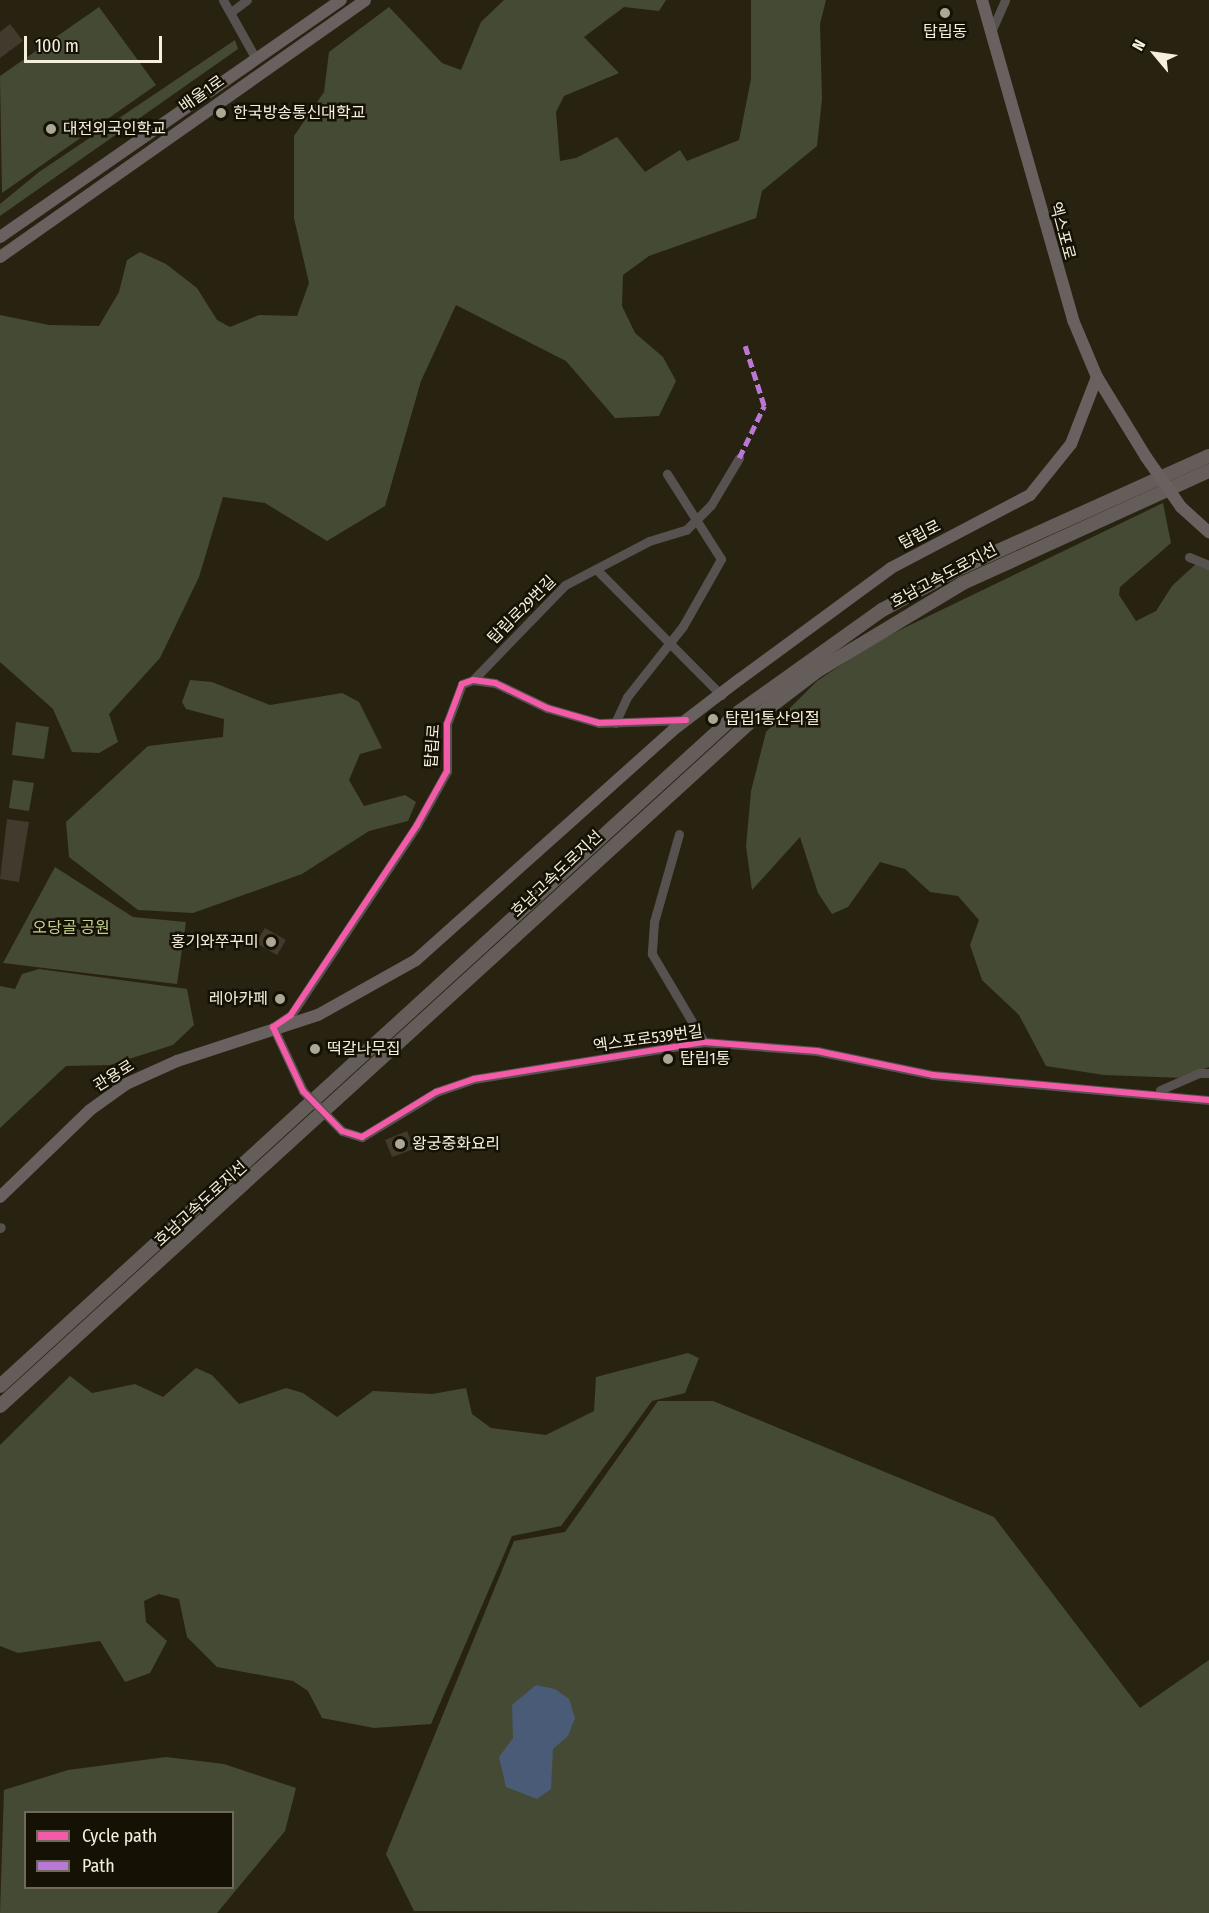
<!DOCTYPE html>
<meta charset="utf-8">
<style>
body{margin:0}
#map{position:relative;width:1209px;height:1913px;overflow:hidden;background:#282311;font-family:"Fira Sans Condensed","Noto Sans KR",sans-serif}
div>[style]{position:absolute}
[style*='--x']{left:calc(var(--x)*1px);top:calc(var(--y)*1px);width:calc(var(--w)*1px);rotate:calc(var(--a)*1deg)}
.green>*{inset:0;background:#454a34}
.water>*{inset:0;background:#495b76}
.building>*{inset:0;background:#413a2d}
.minor>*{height:9px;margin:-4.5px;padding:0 4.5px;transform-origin:4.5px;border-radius:4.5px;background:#575150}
.major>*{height:12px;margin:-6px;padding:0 6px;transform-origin:6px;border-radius:6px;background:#696060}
.highway>*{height:14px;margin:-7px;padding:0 7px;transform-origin:7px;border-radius:7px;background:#645d59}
.minor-bridge>*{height:9px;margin:-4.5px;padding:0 4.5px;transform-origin:4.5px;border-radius:4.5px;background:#575150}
.major-bridge>*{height:12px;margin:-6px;padding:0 6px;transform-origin:6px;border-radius:6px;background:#696060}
.quiet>*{height:4.5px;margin-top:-2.25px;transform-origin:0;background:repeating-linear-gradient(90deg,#ba77d6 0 9px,transparent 0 13.5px)}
.cycleway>*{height:6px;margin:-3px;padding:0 3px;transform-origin:3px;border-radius:3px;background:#f35aa7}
.dots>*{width:16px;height:16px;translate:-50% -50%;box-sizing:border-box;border:3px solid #151105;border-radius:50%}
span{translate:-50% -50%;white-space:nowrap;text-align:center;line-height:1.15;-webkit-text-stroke:5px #151105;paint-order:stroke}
.poi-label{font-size:16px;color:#f5efdd}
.left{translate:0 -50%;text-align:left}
.right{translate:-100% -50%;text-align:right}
.street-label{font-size:16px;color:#f5efdd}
.park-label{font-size:16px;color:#c2d190}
.legend{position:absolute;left:24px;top:1811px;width:210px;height:78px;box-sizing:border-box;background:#151105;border:2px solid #6f6a5b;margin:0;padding:8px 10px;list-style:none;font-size:18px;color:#f5efdd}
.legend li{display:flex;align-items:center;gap:12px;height:30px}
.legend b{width:30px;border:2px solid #6f6a5b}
.north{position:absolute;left:1125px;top:24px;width:60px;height:60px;-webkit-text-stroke:4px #151105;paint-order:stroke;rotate:299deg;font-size:16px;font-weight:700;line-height:24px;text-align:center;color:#f5efdd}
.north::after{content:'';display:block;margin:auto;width:21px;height:27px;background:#f5efdd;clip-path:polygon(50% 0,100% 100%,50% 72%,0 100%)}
.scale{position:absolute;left:24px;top:36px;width:138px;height:27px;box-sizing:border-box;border:3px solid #f5efdd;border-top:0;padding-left:8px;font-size:18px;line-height:21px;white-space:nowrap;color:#f5efdd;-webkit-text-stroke:4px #151105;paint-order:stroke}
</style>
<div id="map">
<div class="green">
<div style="clip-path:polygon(504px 0,666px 0,659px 11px,624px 7px,584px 37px,619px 73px,564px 96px,556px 112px,560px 161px,576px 158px,617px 137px,645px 172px,680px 150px,687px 161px,739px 140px,751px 79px,751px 0,826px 0,820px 24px,822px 99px,817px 146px,762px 191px,756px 218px,649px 256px,623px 275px,622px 306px,635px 333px,663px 357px,676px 381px,659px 416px,615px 418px,566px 361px,456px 305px,421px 381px,385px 506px,327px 541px,265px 503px,223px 497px,199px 577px,160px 658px,109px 714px,118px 742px,99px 753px,72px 752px,53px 709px,0 662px,0 315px,49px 325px,99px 326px,119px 292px,127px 260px,140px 252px,166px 264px,197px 288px,217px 320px,230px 327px,259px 315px,297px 316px,309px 283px,294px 218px,294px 136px,324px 92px,329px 52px,389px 7px,442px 63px,461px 70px,481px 22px)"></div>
<div style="clip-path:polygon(99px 7px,156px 85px,2px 193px,0 76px)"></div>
<div style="clip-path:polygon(235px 40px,238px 49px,0 216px,0 204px,39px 172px)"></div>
<div style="clip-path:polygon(1163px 503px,1171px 543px,1120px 587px,1119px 595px,1136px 621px,1156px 611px,1172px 586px,1198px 562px,1209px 563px,1209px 1067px,1184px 1078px,1104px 1075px,1046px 1066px,1019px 1015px,982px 980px,970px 945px,979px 920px,958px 896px,930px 892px,905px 869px,880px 862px,848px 907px,832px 914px,818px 893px,800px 837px,752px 890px,746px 846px,751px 791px,766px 732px,817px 681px,877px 641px)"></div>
<div style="clip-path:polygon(190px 680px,212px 682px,270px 705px,342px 693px,359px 702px,382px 748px,360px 754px,349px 780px,364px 806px,405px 795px,416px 802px,408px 821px,369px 831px,302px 874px,193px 913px,138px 910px,69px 857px,66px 822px,148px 746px,223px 737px,224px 719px,186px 709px,182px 702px)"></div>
<div style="clip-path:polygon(16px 722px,49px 727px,44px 759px,12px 755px)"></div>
<div style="clip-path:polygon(13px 780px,34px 783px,29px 811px,9px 808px)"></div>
<div style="clip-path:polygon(55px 867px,133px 917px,186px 922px,177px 984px,3px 963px)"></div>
<div style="clip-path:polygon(39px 969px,187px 989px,194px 1025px,173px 1045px,110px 1065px,66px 1066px,0 1128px,0 986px,15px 989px,22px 974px)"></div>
<div style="clip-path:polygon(688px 1353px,699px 1358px,685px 1393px,652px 1401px,561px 1526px,512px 1536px,431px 1724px,374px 1728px,322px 1718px,308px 1691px,293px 1681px,217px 1667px,187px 1637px,179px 1599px,159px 1594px,144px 1601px,146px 1622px,167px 1641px,150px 1673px,125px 1682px,100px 1641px,18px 1653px,0 1646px,0 1445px,70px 1376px,92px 1393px,135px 1384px,163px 1397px,196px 1368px,212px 1375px,239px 1404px,286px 1388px,303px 1393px,337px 1417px,373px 1391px,432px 1394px,466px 1388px,472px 1414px,491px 1428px,546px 1435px,594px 1411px,596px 1377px)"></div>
<div style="clip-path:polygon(658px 1401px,713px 1401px,994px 1517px,1140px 1708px,1209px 1660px,1209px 1913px,414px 1911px,386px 1854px,514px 1541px,565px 1532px)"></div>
<div style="clip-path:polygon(evenodd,166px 1757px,224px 1764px,296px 1788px,285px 1831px,217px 1913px,0 1913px,4px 1790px,68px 1770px,166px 1757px,26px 1812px,232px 1812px,232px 1888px,26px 1888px,26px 1812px)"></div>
</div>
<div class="water">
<div style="clip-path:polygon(536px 1685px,555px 1689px,569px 1699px,575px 1718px,568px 1736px,553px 1749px,551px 1789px,537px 1799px,506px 1787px,499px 1757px,513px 1738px,512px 1705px)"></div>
</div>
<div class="building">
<div style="clip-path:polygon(10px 24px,23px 41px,0 58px,0 32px)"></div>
<div style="clip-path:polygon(7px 819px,29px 822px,19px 882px,0 879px)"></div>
<div style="clip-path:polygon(265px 928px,286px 940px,277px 955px,256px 943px)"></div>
<div style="clip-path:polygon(407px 1131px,414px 1149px,392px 1157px,385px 1140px)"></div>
</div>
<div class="minor">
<div style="--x:223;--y:0;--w:68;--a:60.8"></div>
<div style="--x:231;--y:12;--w:20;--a:-37"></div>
<div style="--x:990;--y:34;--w:37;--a:-66"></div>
<div style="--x:1189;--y:557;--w:22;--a:22"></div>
<div style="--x:598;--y:571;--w:175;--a:45.2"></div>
<div style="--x:473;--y:680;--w:132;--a:-45.9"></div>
<div style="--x:565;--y:585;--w:95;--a:-27.6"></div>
<div style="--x:649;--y:541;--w:39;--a:-17"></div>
<div style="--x:686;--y:530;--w:35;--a:-45"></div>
<div style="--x:711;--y:505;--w:55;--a:-59.2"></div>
<div style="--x:615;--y:723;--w:29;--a:-65"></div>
<div style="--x:627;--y:697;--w:90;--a:-51.7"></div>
<div style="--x:683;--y:626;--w:77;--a:-60.4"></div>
<div style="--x:721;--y:559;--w:101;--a:-122.4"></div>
<div style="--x:679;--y:834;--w:91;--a:105.9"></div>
<div style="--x:654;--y:922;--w:32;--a:94"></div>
<div style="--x:652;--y:954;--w:102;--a:59.4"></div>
<div style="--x:1160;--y:1090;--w:43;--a:-23.6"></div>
<div style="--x:1199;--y:1073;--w:10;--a:0"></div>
<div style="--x:303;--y:1091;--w:71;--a:-115.1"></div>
<div style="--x:273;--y:1027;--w:22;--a:-34"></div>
<div style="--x:291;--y:1015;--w:228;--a:-56.4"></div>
<div style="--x:417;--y:825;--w:62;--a:-60.9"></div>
<div style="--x:447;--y:771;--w:47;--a:-90"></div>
<div style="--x:447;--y:724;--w:43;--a:-69.4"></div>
<div style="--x:462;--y:684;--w:12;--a:-20"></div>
<div style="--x:473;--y:680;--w:22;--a:8"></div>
<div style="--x:495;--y:683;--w:58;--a:25.7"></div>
<div style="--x:547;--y:708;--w:54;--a:16.1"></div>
<div style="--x:599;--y:723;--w:87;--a:-2"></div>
<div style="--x:342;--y:1131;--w:21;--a:17"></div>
<div style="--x:362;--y:1137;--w:87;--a:-31.3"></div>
<div style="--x:436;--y:1092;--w:40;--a:-18.9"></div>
<div style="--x:474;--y:1079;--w:233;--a:-9.1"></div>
<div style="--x:704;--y:1042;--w:113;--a:4.6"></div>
<div style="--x:817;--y:1051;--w:118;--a:11.7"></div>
<div style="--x:933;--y:1075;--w:277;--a:5.2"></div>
<div style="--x:0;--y:1228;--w:1;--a:-45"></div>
</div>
<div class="major">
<div style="--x:982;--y:0;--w:333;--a:74.1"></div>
<div style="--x:1073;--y:320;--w:62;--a:67.2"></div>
<div style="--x:1097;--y:377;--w:94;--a:58.5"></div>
<div style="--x:0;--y:237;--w:415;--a:-34.8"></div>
<div style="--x:0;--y:257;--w:446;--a:-35.1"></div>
<div style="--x:1181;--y:507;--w:38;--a:42"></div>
<div style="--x:0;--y:1197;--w:125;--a:-44"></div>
<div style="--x:90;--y:1110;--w:44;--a:-35.8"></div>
<div style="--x:126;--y:1084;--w:56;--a:-24.3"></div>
<div style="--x:177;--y:1061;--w:148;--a:-18.1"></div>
<div style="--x:318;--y:1015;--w:112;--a:-29.3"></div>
<div style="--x:416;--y:960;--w:345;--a:-41.8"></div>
<div style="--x:673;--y:730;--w:84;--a:-37.3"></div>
<div style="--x:740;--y:679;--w:187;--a:-36.3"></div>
<div style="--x:891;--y:568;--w:157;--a:-27.7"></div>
<div style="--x:1030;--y:495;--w:65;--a:-51.2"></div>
<div style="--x:1071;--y:444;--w:72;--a:-68.8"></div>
</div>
<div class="highway">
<div style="--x:0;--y:1386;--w:1000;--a:-42.37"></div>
<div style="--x:739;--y:712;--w:176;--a:-35.5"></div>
<div style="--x:882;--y:610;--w:84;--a:-28.4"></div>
<div style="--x:956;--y:570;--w:277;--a:-24.3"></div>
<div style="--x:0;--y:1406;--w:1015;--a:-42.36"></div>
<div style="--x:750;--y:722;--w:84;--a:-37.3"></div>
<div style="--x:817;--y:671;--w:170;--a:-31.1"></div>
<div style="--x:963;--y:583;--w:270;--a:-24.5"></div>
</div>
<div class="minor-bridge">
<div style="--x:303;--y:1091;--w:56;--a:45.7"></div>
</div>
<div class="major-bridge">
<div style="--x:1146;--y:457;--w:61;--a:55"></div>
</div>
<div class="quiet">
<div style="--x:739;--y:458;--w:58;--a:-64.3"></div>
<div style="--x:764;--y:406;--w:63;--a:-107.6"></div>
</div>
<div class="cycleway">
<div style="--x:686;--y:720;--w:87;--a:178"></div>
<div style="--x:599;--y:723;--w:54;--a:-163.9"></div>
<div style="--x:547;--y:708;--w:58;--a:-154.3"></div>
<div style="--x:495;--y:683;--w:22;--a:-172"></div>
<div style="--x:473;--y:680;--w:12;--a:160"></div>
<div style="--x:462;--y:684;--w:43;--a:110.6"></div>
<div style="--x:447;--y:724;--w:47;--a:90"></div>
<div style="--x:447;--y:771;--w:62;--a:119.1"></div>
<div style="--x:417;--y:825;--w:228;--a:123.6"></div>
<div style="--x:291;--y:1015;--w:22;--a:146"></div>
<div style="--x:273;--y:1027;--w:71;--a:64.9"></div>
<div style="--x:303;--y:1091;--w:56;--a:45.7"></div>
<div style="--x:342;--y:1131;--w:21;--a:17"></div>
<div style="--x:362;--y:1137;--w:87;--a:-31.3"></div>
<div style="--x:436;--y:1092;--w:40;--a:-18.9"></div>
<div style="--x:474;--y:1079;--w:233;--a:-9.1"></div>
<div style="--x:704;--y:1042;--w:113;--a:4.6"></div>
<div style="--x:817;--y:1051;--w:118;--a:11.7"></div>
<div style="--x:933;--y:1075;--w:277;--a:5.2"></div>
</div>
<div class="dots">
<div style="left:945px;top:13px;background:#ada896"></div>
<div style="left:221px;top:113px;background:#ada896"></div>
<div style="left:51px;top:129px;background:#ada896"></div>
<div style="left:713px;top:719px;background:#ada896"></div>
<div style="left:271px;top:942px;background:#ada896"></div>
<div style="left:280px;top:999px;background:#ada896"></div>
<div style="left:315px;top:1049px;background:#ada896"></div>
<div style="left:668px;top:1059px;background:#ada896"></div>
<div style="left:400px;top:1144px;background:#ada896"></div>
</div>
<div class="poi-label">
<span style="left:945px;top:32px">탑립동</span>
<span class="left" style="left:233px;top:113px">한국방송통신대학교</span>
<span class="left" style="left:63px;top:129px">대전외국인학교</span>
<span class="left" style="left:725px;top:719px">탑립1통산의절</span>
<span class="right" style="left:259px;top:942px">홍기와쭈꾸미</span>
<span class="right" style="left:268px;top:999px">레아카페</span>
<span class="left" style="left:327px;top:1049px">떡갈나무집</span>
<span class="left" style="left:680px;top:1059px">탑립1통</span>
<span class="left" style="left:412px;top:1144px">왕궁중화요리</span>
</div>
<div class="street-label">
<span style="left:202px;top:94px;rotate:-35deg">배울1로</span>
<span style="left:1062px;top:231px;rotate:75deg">엑스포로</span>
<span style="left:920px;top:535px;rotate:-27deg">탑립로</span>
<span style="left:944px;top:576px;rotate:-28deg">호남고속도로지선</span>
<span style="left:522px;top:610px;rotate:-45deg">탑립로29번길</span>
<span style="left:433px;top:746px;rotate:-86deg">탑립로</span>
<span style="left:557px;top:874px;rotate:-43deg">호남고속도로지선</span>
<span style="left:648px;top:1039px;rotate:-8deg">엑스포로539번길</span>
<span style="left:114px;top:1076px;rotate:-32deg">관용로</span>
<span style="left:201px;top:1204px;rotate:-42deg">호남고속도로지선</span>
</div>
<div class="park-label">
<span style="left:71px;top:928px">오당골 공원</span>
</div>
<ul class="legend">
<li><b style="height:8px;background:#f35aa7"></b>Cycle path</li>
<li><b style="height:8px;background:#ba77d6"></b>Path</li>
</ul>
<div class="north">N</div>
<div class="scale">100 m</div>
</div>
